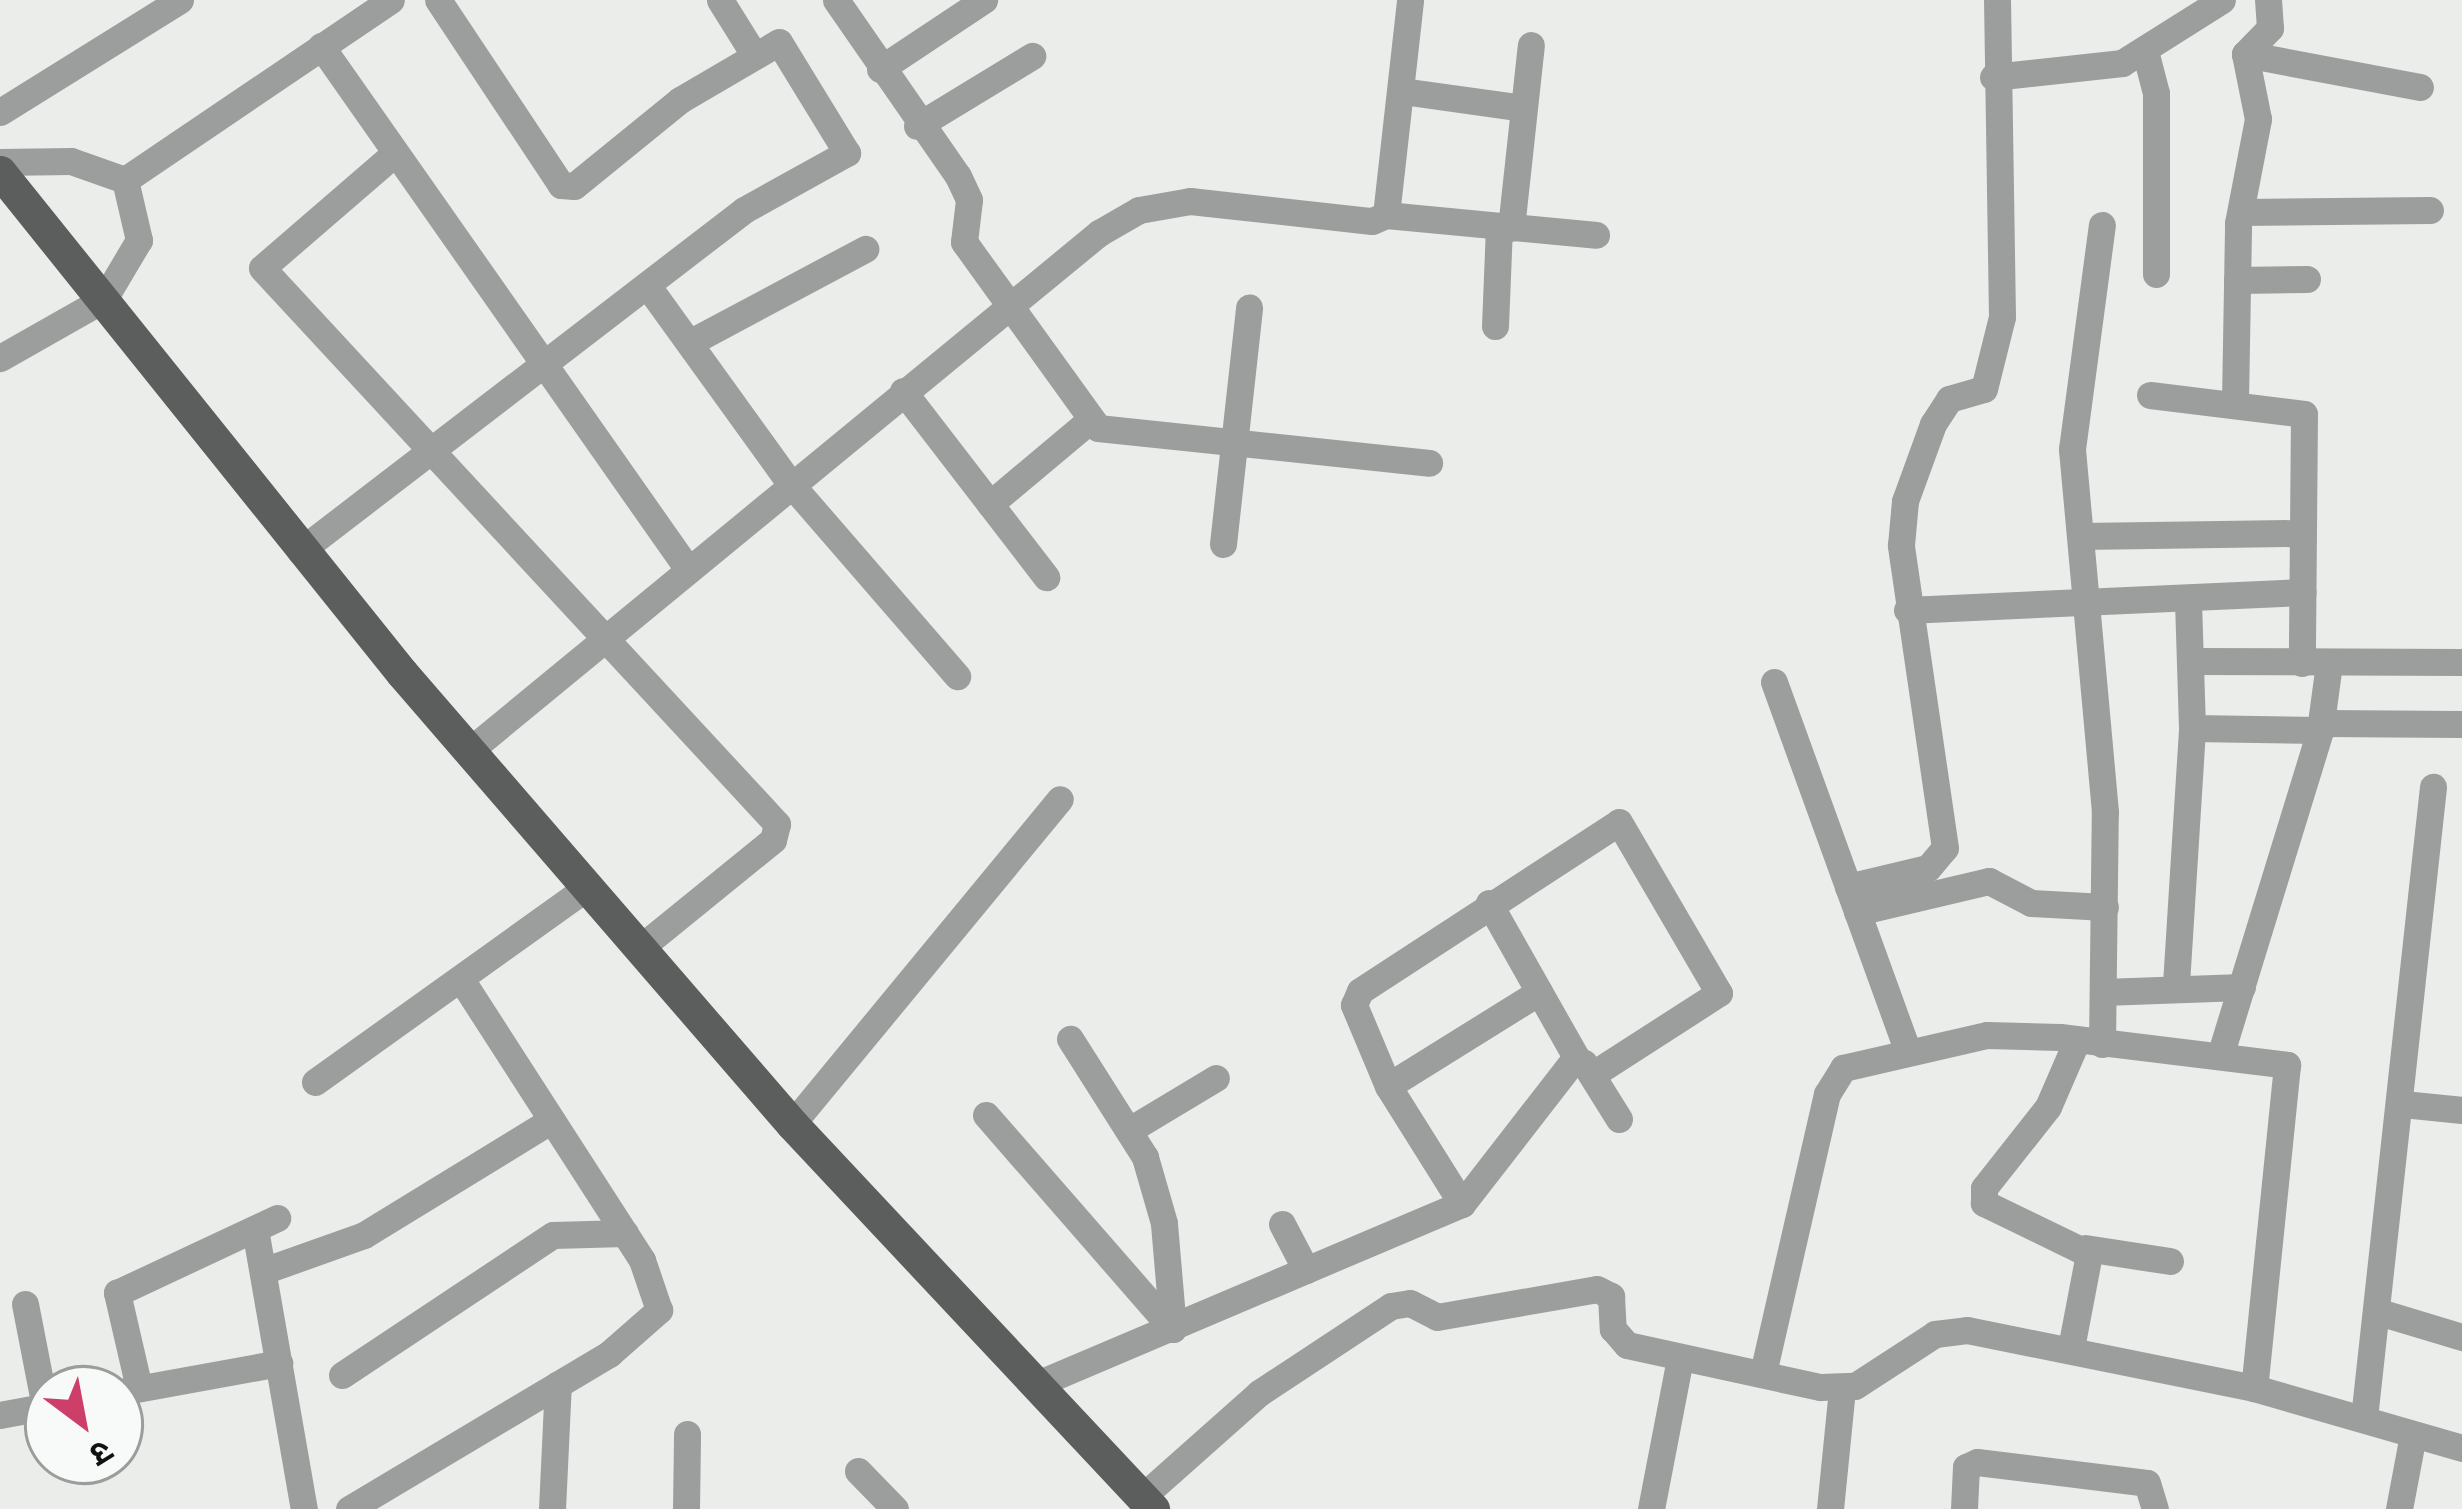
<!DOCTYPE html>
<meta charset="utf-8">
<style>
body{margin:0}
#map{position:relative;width:2462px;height:1509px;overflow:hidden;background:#eaedea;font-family:Helvetica,"Noto Sans Devanagari",sans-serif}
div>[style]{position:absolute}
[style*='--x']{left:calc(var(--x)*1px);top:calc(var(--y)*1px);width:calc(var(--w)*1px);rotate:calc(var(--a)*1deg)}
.minor>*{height:27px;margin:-13.5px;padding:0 13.5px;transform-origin:13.5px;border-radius:13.5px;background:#9c9e9d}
.major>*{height:33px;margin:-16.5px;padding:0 16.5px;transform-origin:16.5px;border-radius:16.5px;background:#5b5e5c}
span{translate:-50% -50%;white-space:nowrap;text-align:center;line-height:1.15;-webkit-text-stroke:12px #f7faf8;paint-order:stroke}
.north{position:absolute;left:24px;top:1365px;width:120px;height:120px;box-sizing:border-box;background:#f7faf8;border:3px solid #9b9d9b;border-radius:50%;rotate:148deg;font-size:33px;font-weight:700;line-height:48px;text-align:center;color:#101110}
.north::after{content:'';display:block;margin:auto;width:42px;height:54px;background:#cd3f69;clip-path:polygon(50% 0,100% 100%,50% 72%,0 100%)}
</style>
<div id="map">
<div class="minor">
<div style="--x:720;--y:0;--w:62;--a:58.1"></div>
<div style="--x:836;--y:0;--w:214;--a:55.3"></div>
<div style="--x:958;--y:176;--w:26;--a:65"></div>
<div style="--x:969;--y:200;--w:42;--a:96.8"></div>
<div style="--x:964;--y:242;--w:229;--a:54.2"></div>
<div style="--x:1098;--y:428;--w:333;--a:6"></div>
<div style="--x:321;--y:46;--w:634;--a:54.96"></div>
<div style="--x:2145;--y:51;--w:43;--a:75.3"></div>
<div style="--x:2156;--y:93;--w:181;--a:90"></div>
<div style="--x:2245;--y:54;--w:178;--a:10.7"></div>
<div style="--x:880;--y:69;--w:125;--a:-33.6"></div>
<div style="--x:1993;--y:77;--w:130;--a:-6.2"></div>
<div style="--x:2122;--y:63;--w:118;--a:-32.2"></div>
<div style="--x:1402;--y:91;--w:122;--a:8"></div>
<div style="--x:0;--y:112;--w:212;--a:-31.9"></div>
<div style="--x:917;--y:126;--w:135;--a:-31.3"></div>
<div style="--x:394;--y:154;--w:174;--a:139.2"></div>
<div style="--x:262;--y:268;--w:758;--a:47.19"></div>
<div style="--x:777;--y:824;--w:16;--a:104"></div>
<div style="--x:773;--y:840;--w:171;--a:140.9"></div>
<div style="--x:0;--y:162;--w:71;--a:-0.8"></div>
<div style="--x:71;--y:161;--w:57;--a:19.4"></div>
<div style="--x:125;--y:180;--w:62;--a:76.9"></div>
<div style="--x:139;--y:240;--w:69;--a:120.7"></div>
<div style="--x:104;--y:299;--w:120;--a:150.4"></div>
<div style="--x:125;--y:180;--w:321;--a:-34.1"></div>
<div style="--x:2242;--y:212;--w:188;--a:-0.6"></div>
<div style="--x:1386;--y:215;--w:211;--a:5.4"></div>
<div style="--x:1511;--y:228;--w:184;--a:-83.8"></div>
<div style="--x:2237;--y:280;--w:70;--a:-0.8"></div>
<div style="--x:647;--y:285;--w:243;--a:54.2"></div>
<div style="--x:789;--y:482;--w:257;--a:49.1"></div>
<div style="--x:1495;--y:326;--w:99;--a:-87.7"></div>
<div style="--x:689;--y:343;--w:200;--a:-28.1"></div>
<div style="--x:903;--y:391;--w:235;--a:52.4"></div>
<div style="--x:2150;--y:395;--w:155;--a:7"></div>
<div style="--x:2304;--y:414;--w:249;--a:90.5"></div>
<div style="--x:2235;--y:401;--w:178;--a:-89"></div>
<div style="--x:2238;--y:223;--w:106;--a:-79.1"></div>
<div style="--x:2258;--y:119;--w:66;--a:-101.3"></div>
<div style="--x:2245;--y:54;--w:36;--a:-46"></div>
<div style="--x:2270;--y:28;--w:28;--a:-94"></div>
<div style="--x:990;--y:504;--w:131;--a:-40"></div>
<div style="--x:2081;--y:536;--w:215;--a:-0.8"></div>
<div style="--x:1223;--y:544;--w:238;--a:-83.7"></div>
<div style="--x:300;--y:551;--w:560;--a:-37.52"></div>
<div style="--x:744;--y:210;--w:118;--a:-29"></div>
<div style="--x:847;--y:153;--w:130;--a:-121.5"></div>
<div style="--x:779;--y:42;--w:115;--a:149.6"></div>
<div style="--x:680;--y:100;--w:136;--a:140.9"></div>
<div style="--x:574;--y:186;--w:13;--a:-176"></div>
<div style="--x:561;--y:185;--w:222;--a:-123.6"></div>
<div style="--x:1907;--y:610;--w:396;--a:-2.6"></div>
<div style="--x:2190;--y:661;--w:272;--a:0.2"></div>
<div style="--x:1774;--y:682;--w:390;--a:70.1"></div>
<div style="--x:2321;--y:723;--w:141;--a:0.4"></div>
<div style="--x:2192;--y:728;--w:128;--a:0.9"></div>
<div style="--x:469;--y:751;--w:816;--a:-39.43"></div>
<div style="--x:1099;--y:233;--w:46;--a:-29.9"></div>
<div style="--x:1139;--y:210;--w:52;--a:-10"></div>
<div style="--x:1190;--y:201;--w:183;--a:6.3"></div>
<div style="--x:1372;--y:221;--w:15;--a:-23"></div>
<div style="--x:1386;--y:215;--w:216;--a:-83.6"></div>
<div style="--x:1848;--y:887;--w:82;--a:-13.4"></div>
<div style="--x:1928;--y:868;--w:26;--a:-50"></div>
<div style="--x:1945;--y:848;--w:306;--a:-98.3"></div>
<div style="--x:1901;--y:545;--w:44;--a:-84.8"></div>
<div style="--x:1905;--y:501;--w:82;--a:-70"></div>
<div style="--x:1933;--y:424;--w:30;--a:-57"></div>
<div style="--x:1949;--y:399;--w:36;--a:-16"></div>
<div style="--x:1984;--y:389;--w:74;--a:-76"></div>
<div style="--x:2002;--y:317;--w:317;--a:-90.9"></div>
<div style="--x:1857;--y:912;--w:136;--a:-13.2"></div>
<div style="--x:1989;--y:881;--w:47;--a:27.6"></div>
<div style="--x:2031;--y:903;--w:74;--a:3.1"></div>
<div style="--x:2176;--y:984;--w:256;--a:-86.4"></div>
<div style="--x:2192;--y:728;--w:128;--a:-91.8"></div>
<div style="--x:2103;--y:992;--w:139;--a:-2.1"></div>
<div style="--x:2102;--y:1044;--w:232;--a:-89.3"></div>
<div style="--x:2105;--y:812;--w:364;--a:-95.2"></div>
<div style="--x:2072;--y:449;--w:226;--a:-82.4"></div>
<div style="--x:2220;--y:1056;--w:341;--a:-72.9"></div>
<div style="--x:2320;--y:730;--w:68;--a:-82.3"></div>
<div style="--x:1584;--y:1063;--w:66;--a:58"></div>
<div style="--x:315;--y:1082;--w:335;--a:-35.6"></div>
<div style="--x:1388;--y:1086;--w:178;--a:-31.9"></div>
<div style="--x:2403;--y:1104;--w:59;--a:5.8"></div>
<div style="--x:986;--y:1115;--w:284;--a:48.9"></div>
<div style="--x:1173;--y:1329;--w:106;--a:-94.9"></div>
<div style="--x:1164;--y:1223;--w:69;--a:-106.1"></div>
<div style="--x:1145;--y:1157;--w:140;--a:-122.4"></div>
<div style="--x:792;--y:1124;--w:421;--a:-50.5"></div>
<div style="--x:1131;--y:1129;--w:99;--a:-31"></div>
<div style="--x:1462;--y:1204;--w:139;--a:-122.1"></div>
<div style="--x:1388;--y:1086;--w:88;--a:-112.8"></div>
<div style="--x:1354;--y:1005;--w:15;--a:-67"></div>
<div style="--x:1360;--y:991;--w:309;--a:-33.1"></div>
<div style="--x:1619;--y:822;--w:198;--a:59.7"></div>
<div style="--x:1719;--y:993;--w:148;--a:147.2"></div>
<div style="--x:1282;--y:1224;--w:52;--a:62.4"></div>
<div style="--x:255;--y:1229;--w:284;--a:80.1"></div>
<div style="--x:2085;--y:1248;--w:86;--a:8.7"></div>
<div style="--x:263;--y:1271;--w:107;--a:-19.6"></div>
<div style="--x:364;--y:1235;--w:220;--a:-31.5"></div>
<div style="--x:25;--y:1304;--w:105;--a:79"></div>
<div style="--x:2379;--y:1312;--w:87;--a:16.8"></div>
<div style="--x:2071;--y:1348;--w:96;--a:-79.2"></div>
<div style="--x:2089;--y:1254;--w:117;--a:-154.1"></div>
<div style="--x:1984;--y:1203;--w:15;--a:-90"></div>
<div style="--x:1984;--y:1188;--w:103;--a:-51.7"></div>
<div style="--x:2048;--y:1107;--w:73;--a:-66.6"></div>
<div style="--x:1763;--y:1373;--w:286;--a:-77.1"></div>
<div style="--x:1827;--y:1094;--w:31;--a:-58"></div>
<div style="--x:1843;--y:1068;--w:148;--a:-12.9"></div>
<div style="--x:1987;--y:1035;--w:73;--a:1.6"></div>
<div style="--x:2060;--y:1037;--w:229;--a:7"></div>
<div style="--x:2287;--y:1065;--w:325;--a:95.8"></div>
<div style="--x:342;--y:1375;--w:253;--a:-33.6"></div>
<div style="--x:553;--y:1235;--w:72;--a:-1.6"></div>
<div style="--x:1035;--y:1385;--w:464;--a:-23"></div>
<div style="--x:1462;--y:1204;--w:186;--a:-52.2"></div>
<div style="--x:1576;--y:1057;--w:177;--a:-119.5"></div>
<div style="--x:139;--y:1388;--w:98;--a:-103"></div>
<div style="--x:117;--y:1293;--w:177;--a:-25.1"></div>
<div style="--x:120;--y:1392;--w:162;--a:-10.3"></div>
<div style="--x:0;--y:1415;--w:49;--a:-10.6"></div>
<div style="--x:2364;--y:1418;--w:635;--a:-83.76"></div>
<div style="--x:858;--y:1471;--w:53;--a:45.8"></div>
<div style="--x:1142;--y:1497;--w:157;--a:-41.6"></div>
<div style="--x:1259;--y:1393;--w:158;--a:-33.4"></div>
<div style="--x:1391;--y:1306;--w:19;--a:-9"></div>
<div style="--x:1410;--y:1303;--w:30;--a:27"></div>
<div style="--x:1437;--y:1317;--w:162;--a:-9.9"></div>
<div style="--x:1597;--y:1289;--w:16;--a:27"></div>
<div style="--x:1611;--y:1296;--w:33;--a:87"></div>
<div style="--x:1613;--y:1329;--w:21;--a:49"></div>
<div style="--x:1627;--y:1345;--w:198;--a:12.3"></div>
<div style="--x:1820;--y:1387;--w:35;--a:-2"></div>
<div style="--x:1855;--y:1386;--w:95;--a:-33"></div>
<div style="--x:1935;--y:1334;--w:32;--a:-7"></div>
<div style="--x:1967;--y:1330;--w:293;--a:11.4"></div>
<div style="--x:2254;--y:1388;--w:216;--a:16.1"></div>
<div style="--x:349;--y:1509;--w:303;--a:-30.8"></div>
<div style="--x:609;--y:1354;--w:67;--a:-41.3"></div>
<div style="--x:659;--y:1310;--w:53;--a:-108.8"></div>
<div style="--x:642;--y:1260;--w:334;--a:-122.8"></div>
<div style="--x:552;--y:1509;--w:125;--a:-87.3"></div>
<div style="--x:686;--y:1509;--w:75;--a:-89.2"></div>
<div style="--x:1651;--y:1509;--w:154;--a:-79.1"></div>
<div style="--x:1830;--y:1509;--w:122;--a:-84.3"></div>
<div style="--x:1964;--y:1509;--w:42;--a:-87.3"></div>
<div style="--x:1966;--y:1467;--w:12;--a:-24"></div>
<div style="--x:1977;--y:1462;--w:171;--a:7"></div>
<div style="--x:2147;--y:1483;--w:27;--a:73"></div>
<div style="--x:2399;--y:1509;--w:75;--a:-79.3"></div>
</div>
<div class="major">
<div style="--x:0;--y:172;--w:642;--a:51.26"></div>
<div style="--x:402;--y:673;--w:596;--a:49.15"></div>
<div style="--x:792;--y:1124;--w:528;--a:46.84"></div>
</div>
<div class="north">उ</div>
</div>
